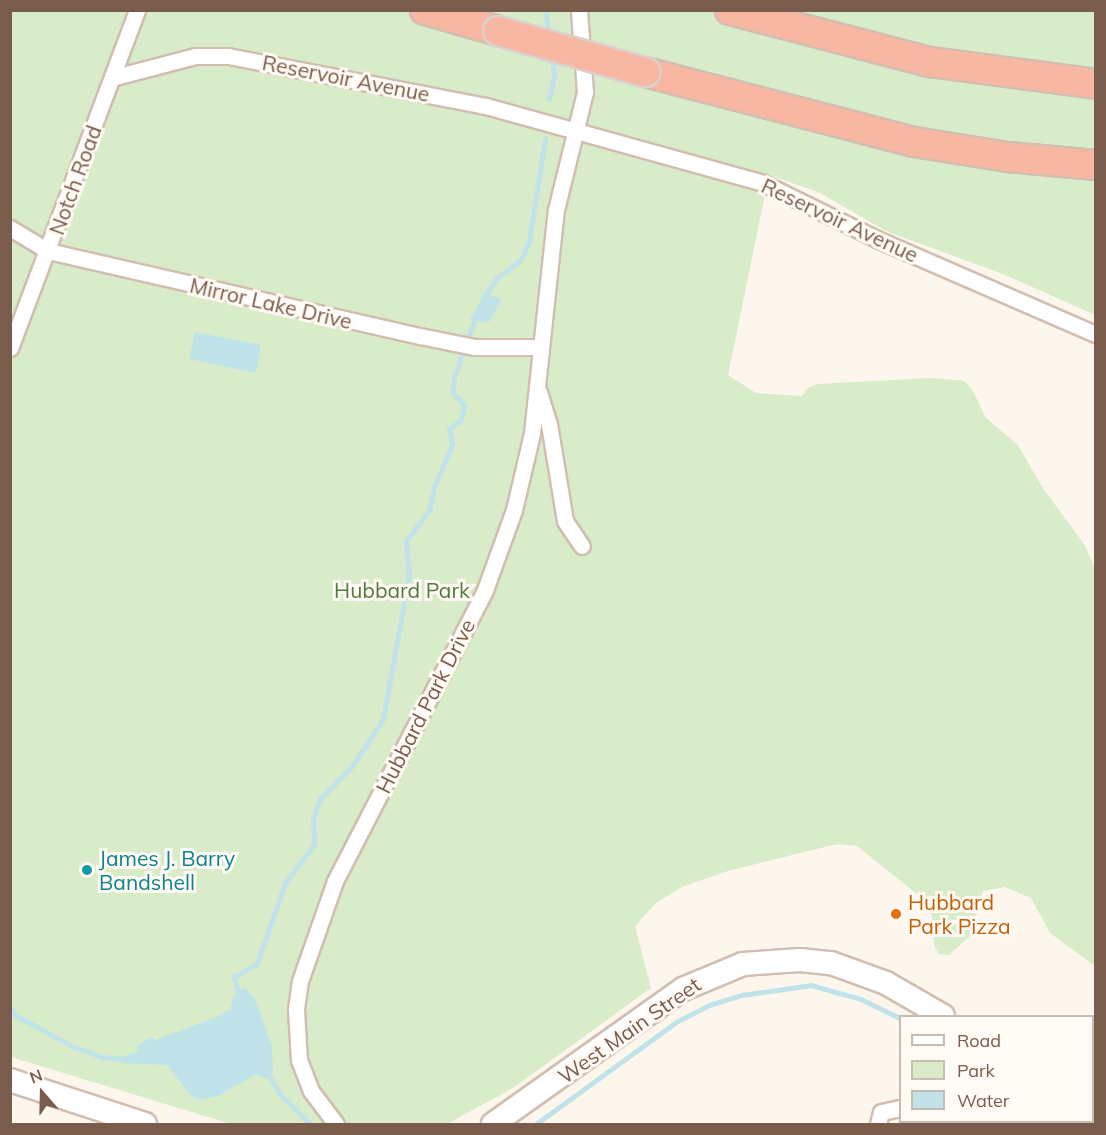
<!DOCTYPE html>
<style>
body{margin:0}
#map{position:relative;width:1106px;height:1135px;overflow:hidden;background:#fdf6ec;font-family:Mulish,sans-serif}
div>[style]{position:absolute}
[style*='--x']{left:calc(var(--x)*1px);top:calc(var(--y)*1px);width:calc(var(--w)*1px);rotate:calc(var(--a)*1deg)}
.green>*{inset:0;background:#d8ecc9}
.water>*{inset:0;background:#bfe3e8}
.stream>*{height:4.5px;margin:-2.25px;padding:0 2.25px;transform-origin:2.25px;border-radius:2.25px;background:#bfe3e8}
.roads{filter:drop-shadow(2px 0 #d1beb0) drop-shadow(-2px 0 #d1beb0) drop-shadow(0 2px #d1beb0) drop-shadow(0 -2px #d1beb0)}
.street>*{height:15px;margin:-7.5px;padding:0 7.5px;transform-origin:7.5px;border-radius:7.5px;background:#fff}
.secondary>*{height:22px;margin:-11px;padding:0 11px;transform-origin:11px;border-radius:11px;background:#fff}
.highway>*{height:28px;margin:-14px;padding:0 14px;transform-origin:14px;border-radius:14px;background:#f7b7a3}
.bridges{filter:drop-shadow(2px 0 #dad1cd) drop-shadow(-2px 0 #dad1cd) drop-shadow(0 2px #dad1cd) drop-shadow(0 -2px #dad1cd)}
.highway-bridge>*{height:28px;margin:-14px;padding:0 14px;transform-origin:14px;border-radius:14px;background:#f7b7a3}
.dots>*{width:16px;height:16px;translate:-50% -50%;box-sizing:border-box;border:3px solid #fffaf3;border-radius:50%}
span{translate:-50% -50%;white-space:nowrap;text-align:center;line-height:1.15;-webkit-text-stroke:6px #fffaf3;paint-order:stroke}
.street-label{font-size:21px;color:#7a5c4d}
.park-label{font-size:21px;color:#537a41}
.culture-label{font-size:21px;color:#0d838f}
.left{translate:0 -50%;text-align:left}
.food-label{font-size:21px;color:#c56008}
.frame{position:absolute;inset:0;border:12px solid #7a5c4d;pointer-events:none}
.legend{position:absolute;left:899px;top:1015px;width:195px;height:108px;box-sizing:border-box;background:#fffaf3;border:2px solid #cabbb1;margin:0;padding:8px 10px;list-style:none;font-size:18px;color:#7a5c4d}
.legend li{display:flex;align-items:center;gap:12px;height:30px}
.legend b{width:30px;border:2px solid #cabbb1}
.north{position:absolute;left:12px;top:1063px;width:60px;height:60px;-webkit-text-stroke:4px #fffaf3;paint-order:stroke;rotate:340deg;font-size:16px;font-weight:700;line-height:24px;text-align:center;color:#7a5c4d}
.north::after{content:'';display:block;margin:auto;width:21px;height:27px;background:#7a5c4d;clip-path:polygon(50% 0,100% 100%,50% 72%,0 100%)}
</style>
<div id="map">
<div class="green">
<div style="clip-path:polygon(11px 11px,1095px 11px,1095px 315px,1003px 274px,888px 232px,818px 192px,769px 175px,728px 375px,756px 393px,802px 396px,808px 388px,817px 384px,931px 378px,964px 381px,972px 389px,986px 418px,1018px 445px,1042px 487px,1084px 544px,1096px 570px,1095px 966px,1050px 933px,1031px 898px,1005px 887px,983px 891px,971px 935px,949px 955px,939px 954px,934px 945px,932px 916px,922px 898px,857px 846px,837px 844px,728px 871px,682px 887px,656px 903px,635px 926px,651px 988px,513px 1088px,447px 1124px,231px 1124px,11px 1057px)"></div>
</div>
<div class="water">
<div style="clip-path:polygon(485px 293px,501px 299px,496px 311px,488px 323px,470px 320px)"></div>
<div style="clip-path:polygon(195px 332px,261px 345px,256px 373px,189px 359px)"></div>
<div style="clip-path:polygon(245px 987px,255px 999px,272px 1046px,273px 1072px,265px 1079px,257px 1074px,218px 1096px,200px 1100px,192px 1097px,167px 1065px,121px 1063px,121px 1057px,140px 1051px,137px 1046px,151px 1037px,155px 1040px,217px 1017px,230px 1009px,233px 997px)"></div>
</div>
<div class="stream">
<div style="--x:546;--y:10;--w:25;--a:83"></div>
<div style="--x:549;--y:99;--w:23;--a:-77"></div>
<div style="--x:554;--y:77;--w:22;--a:-95"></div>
<div style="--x:484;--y:297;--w:23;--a:-56"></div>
<div style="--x:497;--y:278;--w:30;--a:-37"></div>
<div style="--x:521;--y:260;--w:21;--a:-67"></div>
<div style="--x:529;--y:241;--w:103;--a:-81.1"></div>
<div style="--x:239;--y:996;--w:20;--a:-105"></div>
<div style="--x:234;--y:977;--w:26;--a:-29"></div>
<div style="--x:257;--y:964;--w:86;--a:-70.9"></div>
<div style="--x:285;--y:883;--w:48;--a:-52.7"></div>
<div style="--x:314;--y:845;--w:25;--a:-92"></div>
<div style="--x:313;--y:820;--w:22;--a:-72"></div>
<div style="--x:320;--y:799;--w:49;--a:-45.8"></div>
<div style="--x:354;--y:764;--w:54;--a:-57.2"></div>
<div style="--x:383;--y:719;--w:145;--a:-79.7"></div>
<div style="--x:409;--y:576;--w:35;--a:-95"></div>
<div style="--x:406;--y:541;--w:39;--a:-53"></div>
<div style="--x:429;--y:510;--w:23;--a:-77"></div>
<div style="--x:434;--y:488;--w:47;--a:-67.3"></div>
<div style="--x:452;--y:445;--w:16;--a:-101"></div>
<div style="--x:449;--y:429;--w:14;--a:-36"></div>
<div style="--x:460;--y:421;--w:10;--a:-73"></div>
<div style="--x:463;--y:411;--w:6;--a:-81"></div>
<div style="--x:464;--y:405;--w:16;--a:-135"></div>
<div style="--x:453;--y:394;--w:17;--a:-87"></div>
<div style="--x:454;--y:377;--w:65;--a:-70.2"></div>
<div style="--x:10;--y:1008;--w:11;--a:49"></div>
<div style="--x:17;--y:1016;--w:63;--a:28.6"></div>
<div style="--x:72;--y:1046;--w:32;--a:20"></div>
<div style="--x:102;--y:1057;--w:25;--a:5"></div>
<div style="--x:267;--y:1072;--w:27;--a:59"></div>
<div style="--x:281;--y:1095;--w:41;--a:45"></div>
<div style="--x:998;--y:1122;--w:4;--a:34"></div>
<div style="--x:536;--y:1124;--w:175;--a:-36"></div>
<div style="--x:678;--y:1021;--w:35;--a:-27"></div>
<div style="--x:709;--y:1005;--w:34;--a:-17"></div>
<div style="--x:742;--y:995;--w:70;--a:-8.2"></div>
<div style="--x:811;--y:985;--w:52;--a:15.6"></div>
<div style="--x:861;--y:999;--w:43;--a:26"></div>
</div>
<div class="roads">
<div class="street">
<div style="--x:115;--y:77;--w:83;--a:-14.7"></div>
<div style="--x:195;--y:56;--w:33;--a:0"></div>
<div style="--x:228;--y:56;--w:263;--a:11"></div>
<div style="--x:486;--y:106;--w:288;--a:15.5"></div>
<div style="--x:763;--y:183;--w:127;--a:26.2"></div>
<div style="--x:877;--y:239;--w:239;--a:23.5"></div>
<div style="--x:10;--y:228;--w:44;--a:31.2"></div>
<div style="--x:48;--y:251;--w:382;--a:12.9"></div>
<div style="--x:420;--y:336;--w:55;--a:11.5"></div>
<div style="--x:474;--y:347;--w:66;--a:0"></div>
<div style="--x:10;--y:348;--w:361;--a:-69.4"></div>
<div style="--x:539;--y:392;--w:34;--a:73"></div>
<div style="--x:549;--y:424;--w:98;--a:80.6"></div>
<div style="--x:565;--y:521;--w:30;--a:56"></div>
<div style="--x:336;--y:1124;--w:41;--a:-127.1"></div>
<div style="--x:311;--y:1091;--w:33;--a:-111"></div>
<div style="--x:299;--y:1060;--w:51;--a:-93.4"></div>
<div style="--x:296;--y:1009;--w:28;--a:-82"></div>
<div style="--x:300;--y:981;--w:106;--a:-70.7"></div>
<div style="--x:335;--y:881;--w:327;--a:-62.7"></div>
<div style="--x:485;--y:590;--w:85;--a:-70.1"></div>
<div style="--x:514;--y:510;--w:79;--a:-76.8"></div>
<div style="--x:532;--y:433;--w:224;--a:-83.9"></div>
<div style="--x:556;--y:210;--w:122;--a:-76.2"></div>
<div style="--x:585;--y:92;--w:82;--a:-94.2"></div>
<div style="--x:878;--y:1124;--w:12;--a:-76"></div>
<div style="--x:881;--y:1112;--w:19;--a:-12"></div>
</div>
<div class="secondary">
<div style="--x:10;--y:1080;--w:142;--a:18.1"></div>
<div style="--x:1092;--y:1115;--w:4;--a:27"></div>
<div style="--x:493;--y:1124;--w:233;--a:-35.4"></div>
<div style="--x:683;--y:989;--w:65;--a:-22.6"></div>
<div style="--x:743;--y:964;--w:57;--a:-4"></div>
<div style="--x:800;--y:960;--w:31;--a:6"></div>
<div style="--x:831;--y:963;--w:59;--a:20"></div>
<div style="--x:886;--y:983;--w:66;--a:30.1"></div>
</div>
<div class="highway">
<div style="--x:425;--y:10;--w:76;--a:16"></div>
<div style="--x:730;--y:10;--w:207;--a:14.6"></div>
<div style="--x:930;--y:62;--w:167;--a:7.5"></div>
<div style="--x:645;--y:72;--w:278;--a:14.6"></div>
<div style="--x:914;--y:142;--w:95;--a:9.1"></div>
<div style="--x:1008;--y:157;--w:88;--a:5.2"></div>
</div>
</div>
<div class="bridges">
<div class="highway-bridge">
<div style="--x:498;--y:31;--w:153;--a:15.6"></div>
</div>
</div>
<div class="dots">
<div style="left:87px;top:870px;background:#0f9aa8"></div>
<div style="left:896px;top:914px;background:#e8710a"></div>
</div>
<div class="street-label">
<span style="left:346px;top:78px;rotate:11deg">Reservoir Avenue</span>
<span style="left:75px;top:180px;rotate:-70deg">Notch Road</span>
<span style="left:840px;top:220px;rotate:25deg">Reservoir Avenue</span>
<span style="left:271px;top:303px;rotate:13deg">Mirror Lake Drive</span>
<span style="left:425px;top:706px;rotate:-63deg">Hubbard Park Drive</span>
<span style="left:629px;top:1030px;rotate:-35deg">West Main Street</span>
</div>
<div class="park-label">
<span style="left:402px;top:590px">Hubbard Park</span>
</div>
<div class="culture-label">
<span class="left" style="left:99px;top:870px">James J. Barry<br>Bandshell</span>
</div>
<div class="food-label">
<span class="left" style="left:908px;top:914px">Hubbard<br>Park Pizza</span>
</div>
<div class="frame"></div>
<ul class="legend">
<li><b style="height:8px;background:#fff"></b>Road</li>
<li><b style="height:16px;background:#d8ecc9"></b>Park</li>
<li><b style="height:16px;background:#bfe3e8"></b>Water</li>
</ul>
<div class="north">N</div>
</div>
